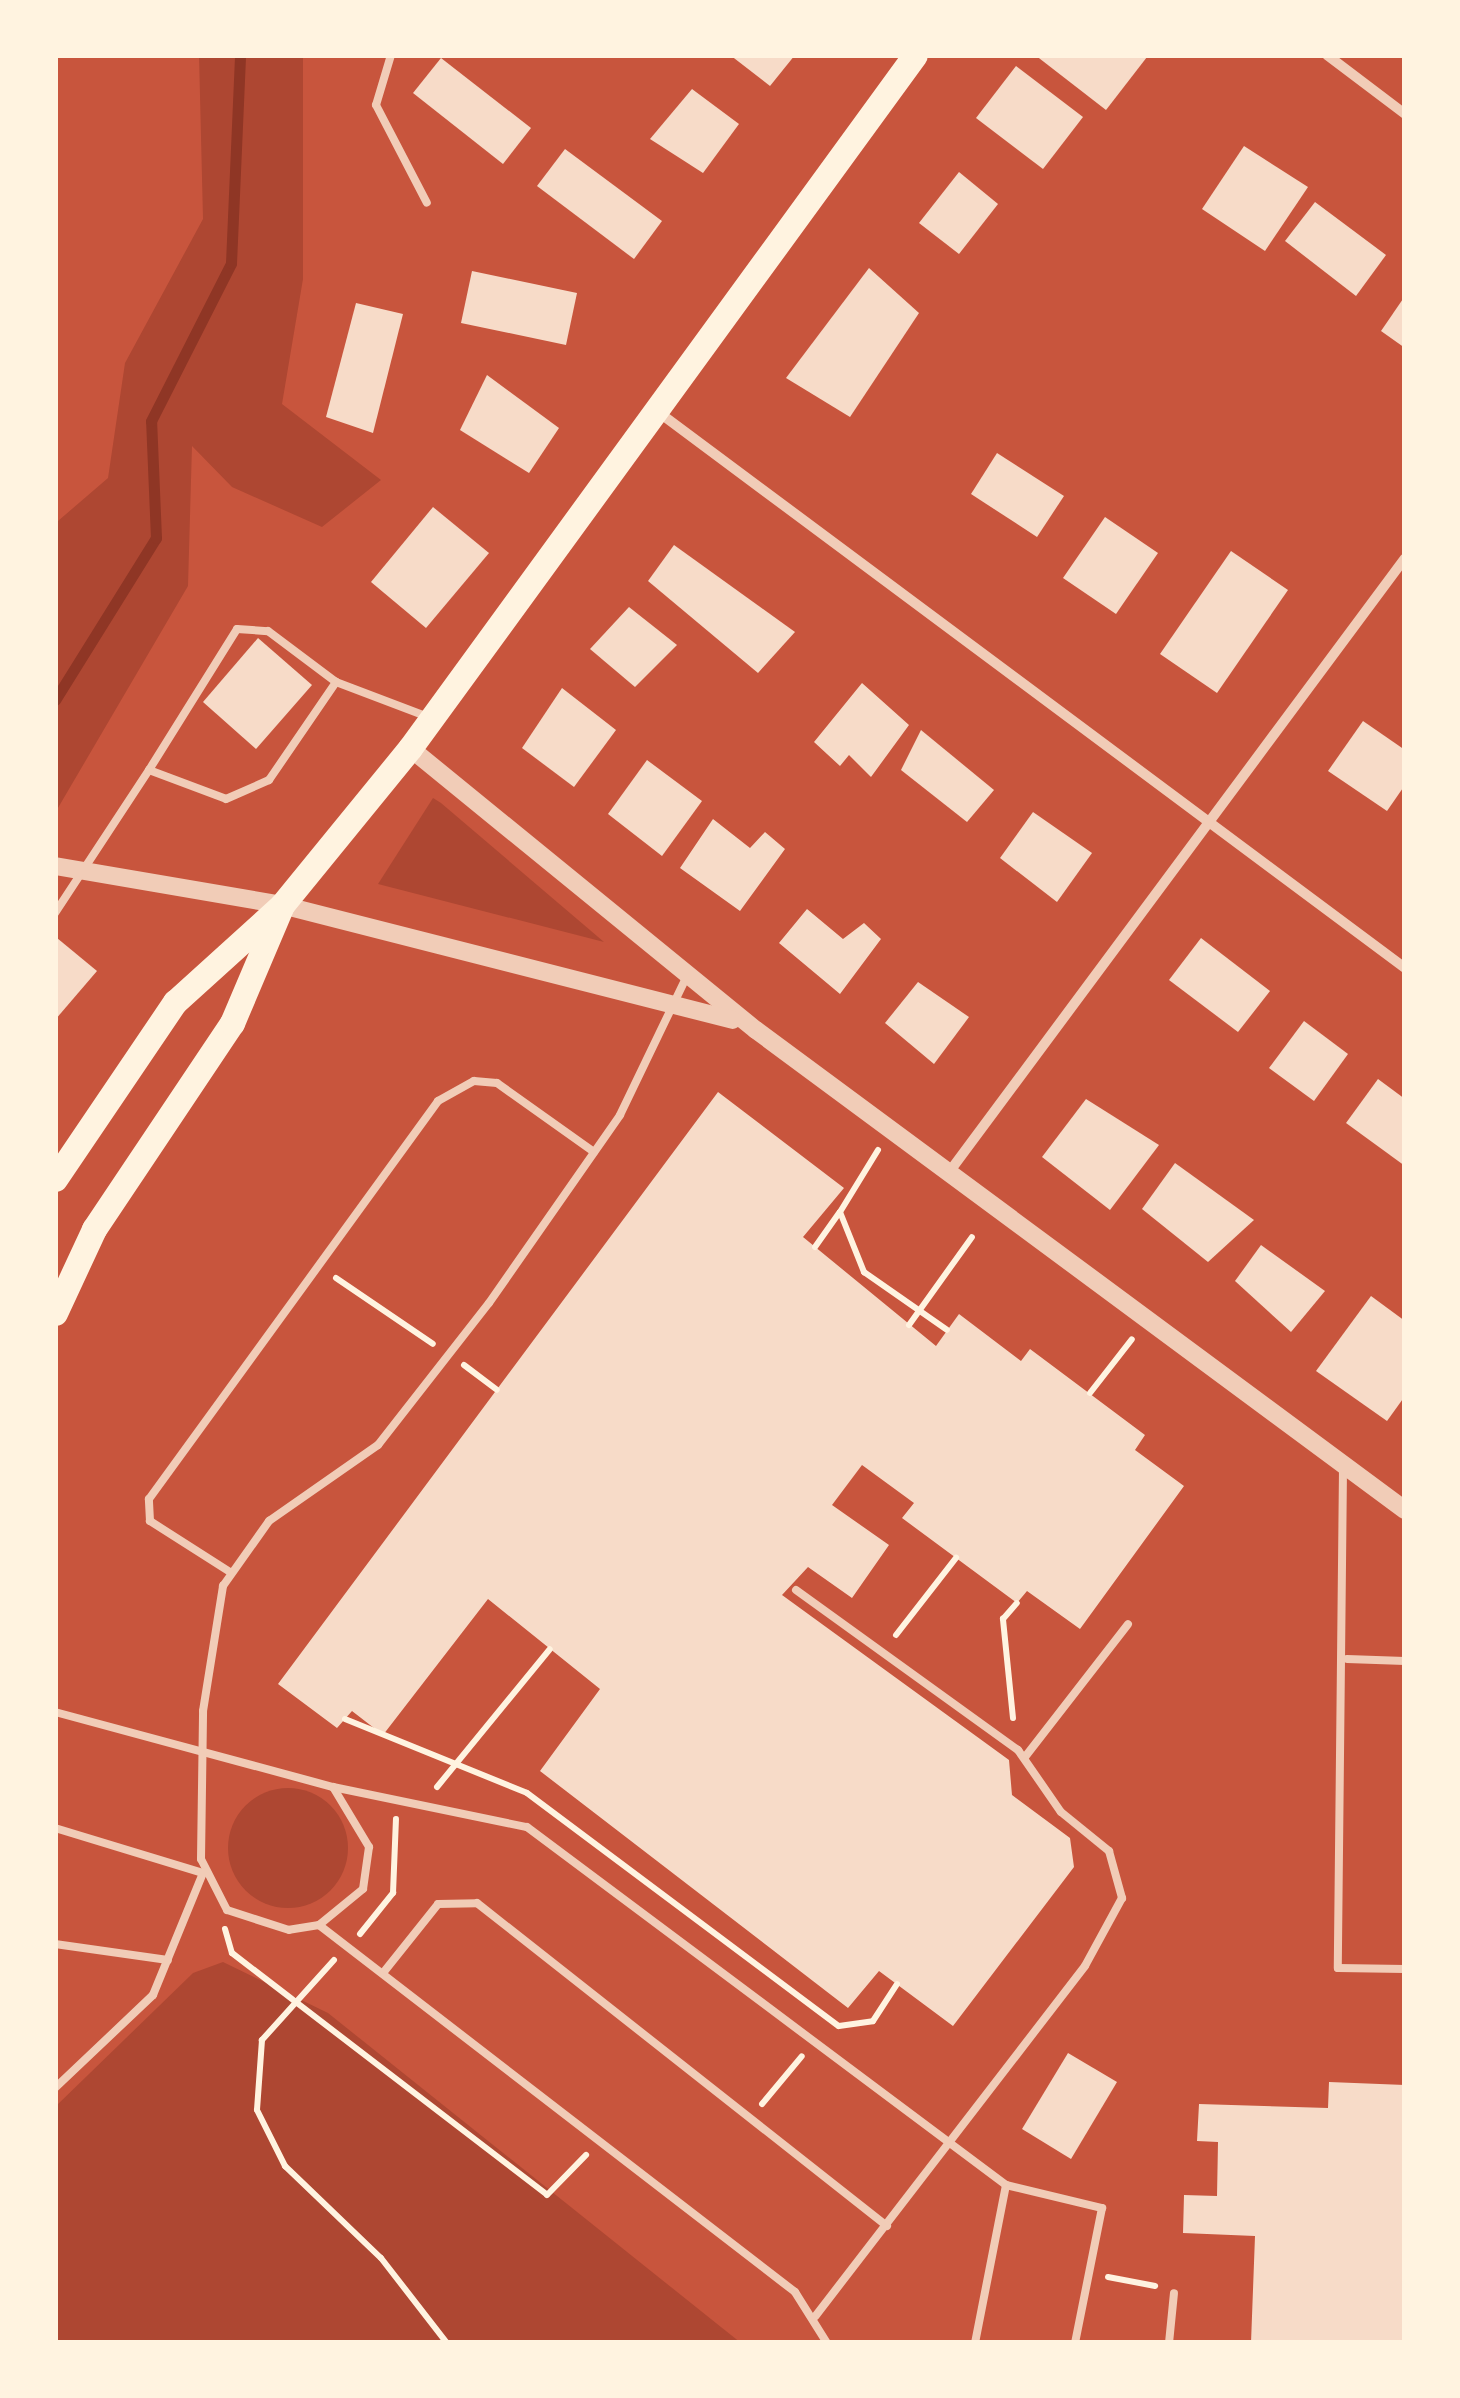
<!DOCTYPE html>
<style>
body{margin:0}
#map{position:relative;width:1460px;height:2398px;overflow:hidden;background:#c8553d;font-family:Poppins,sans-serif}
div>[style]{position:absolute}
[style*='--x']{left:calc(var(--x)*1px);top:calc(var(--y)*1px);width:calc(var(--w)*1px);rotate:calc(var(--a)*1deg)}
.green>*{inset:0;background:#ae4732}
.round{border-radius:50%}
.stream>*{height:11px;margin:-5.5px;padding:0 5.5px;transform-origin:5.5px;border-radius:5.5px;background:#8f3625}
.building>*{inset:0;background:#f7dbc8}
.path>*{height:6px;margin:-3px;padding:0 3px;transform-origin:3px;border-radius:3px;background:#fff3e0}
.service>*{height:8px;margin:-4px;padding:0 4px;transform-origin:4px;border-radius:4px;background:#f1ccb7}
.minor>*{height:10px;margin:-5px;padding:0 5px;transform-origin:5px;border-radius:5px;background:#f1ccb7}
.tertiary>*{height:18px;margin:-9px;padding:0 9px;transform-origin:9px;border-radius:9px;background:#f1ccb7}
.primary>*{height:25px;margin:-12.5px;padding:0 12.5px;transform-origin:12.5px;border-radius:12.5px;background:#fff3e0}
span{translate:-50% -50%;white-space:nowrap;text-align:center;line-height:1.15;-webkit-text-stroke:10px #fff3e0;paint-order:stroke}
.frame{position:absolute;inset:0;border:58px solid #fff3e0;pointer-events:none}
</style>
<div id="map">
<div class="green">
<div style="clip-path:polygon(199px 55px,303px 55px,303px 279px,282px 404px,381px 480px,322px 527px,232px 487px,192px 446px,188px 586px,55px 813px,58px 521px,108px 478px,125px 363px,203px 219px)"></div>
<div style="clip-path:polygon(433px 798px,441px 803px,604px 942px,378px 884px)"></div>
<div class="round" style="left:228px;top:1788px;width:120px;height:120px"></div>
<div style="clip-path:polygon(223px 1962px,328px 2013px,741px 2343px,55px 2343px,55px 2107px,193px 1973px)"></div>
</div>
<div class="stream">
<div style="--x:55;--y:700;--w:191;--a:-58.1"></div>
<div style="--x:156;--y:538;--w:117;--a:-92.4"></div>
<div style="--x:151;--y:421;--w:177;--a:-63.1"></div>
<div style="--x:231;--y:263;--w:208;--a:-87.5"></div>
</div>
<div class="building">
<div style="clip-path:polygon(730px 55px,795px 55px,770px 86px)"></div>
<div style="clip-path:polygon(1035px 55px,1145px 55px,1147px 57px,1106px 110px)"></div>
<div style="clip-path:polygon(441px 58px,531px 128px,503px 164px,413px 93px)"></div>
<div style="clip-path:polygon(1016px 66px,1083px 117px,1043px 169px,976px 118px)"></div>
<div style="clip-path:polygon(692px 89px,739px 124px,703px 173px,650px 139px)"></div>
<div style="clip-path:polygon(1244px 146px,1308px 187px,1265px 251px,1202px 209px)"></div>
<div style="clip-path:polygon(565px 149px,662px 221px,634px 259px,537px 186px)"></div>
<div style="clip-path:polygon(959px 172px,998px 204px,959px 254px,919px 223px)"></div>
<div style="clip-path:polygon(1315px 202px,1386px 255px,1356px 296px,1285px 241px)"></div>
<div style="clip-path:polygon(869px 268px,919px 313px,850px 417px,786px 378px)"></div>
<div style="clip-path:polygon(472px 271px,577px 293px,566px 345px,461px 323px)"></div>
<div style="clip-path:polygon(1405px 296px,1405px 348px,1381px 331px)"></div>
<div style="clip-path:polygon(356px 303px,403px 314px,373px 433px,326px 417px)"></div>
<div style="clip-path:polygon(487px 375px,559px 428px,529px 473px,460px 430px)"></div>
<div style="clip-path:polygon(997px 453px,1064px 496px,1037px 537px,971px 494px)"></div>
<div style="clip-path:polygon(433px 507px,489px 553px,426px 628px,371px 582px)"></div>
<div style="clip-path:polygon(1105px 517px,1158px 553px,1116px 614px,1063px 578px)"></div>
<div style="clip-path:polygon(674px 545px,795px 632px,758px 673px,648px 581px)"></div>
<div style="clip-path:polygon(1231px 551px,1288px 590px,1217px 693px,1160px 654px)"></div>
<div style="clip-path:polygon(629px 607px,677px 645px,635px 687px,590px 649px)"></div>
<div style="clip-path:polygon(258px 638px,312px 685px,256px 749px,203px 702px)"></div>
<div style="clip-path:polygon(862px 683px,909px 725px,871px 777px,849px 755px,840px 766px,814px 742px)"></div>
<div style="clip-path:polygon(562px 688px,616px 730px,574px 787px,522px 748px)"></div>
<div style="clip-path:polygon(1363px 721px,1405px 750px,1405px 785px,1387px 811px,1328px 771px)"></div>
<div style="clip-path:polygon(921px 730px,994px 790px,967px 822px,901px 770px)"></div>
<div style="clip-path:polygon(647px 760px,702px 801px,662px 856px,608px 814px)"></div>
<div style="clip-path:polygon(1033px 812px,1092px 853px,1057px 902px,1000px 858px)"></div>
<div style="clip-path:polygon(713px 819px,750px 848px,765px 832px,785px 849px,740px 911px,680px 868px)"></div>
<div style="clip-path:polygon(807px 909px,843px 939px,864px 923px,881px 939px,840px 994px,779px 943px)"></div>
<div style="clip-path:polygon(57px 938px,97px 971px,55px 1020px,55px 941px)"></div>
<div style="clip-path:polygon(1201px 938px,1270px 991px,1238px 1032px,1169px 980px)"></div>
<div style="clip-path:polygon(918px 982px,969px 1017px,934px 1064px,885px 1023px)"></div>
<div style="clip-path:polygon(1304px 1021px,1348px 1054px,1314px 1101px,1269px 1068px)"></div>
<div style="clip-path:polygon(1378px 1079px,1405px 1099px,1405px 1166px,1346px 1123px)"></div>
<div style="clip-path:polygon(718px 1092px,844px 1188px,803px 1237px,936px 1346px,959px 1314px,1021px 1361px,1030px 1349px,1145px 1435px,1135px 1450px,1184px 1486px,1080px 1629px,1027px 1591px,1017px 1603px,902px 1518px,914px 1503px,862px 1465px,832px 1505px,889px 1545px,852px 1598px,808px 1567px,782px 1595px,1009px 1760px,1012px 1795px,1070px 1838px,1074px 1867px,953px 2026px,879px 1971px,848px 2008px,540px 1771px,600px 1689px,488px 1599px,383px 1735px,352px 1711px,337px 1728px,278px 1684px)"></div>
<div style="clip-path:polygon(1086px 1099px,1159px 1145px,1110px 1210px,1042px 1157px)"></div>
<div style="clip-path:polygon(1175px 1163px,1254px 1220px,1208px 1262px,1142px 1209px)"></div>
<div style="clip-path:polygon(1261px 1245px,1325px 1291px,1291px 1332px,1235px 1281px)"></div>
<div style="clip-path:polygon(1371px 1296px,1405px 1321px,1405px 1396px,1387px 1421px,1316px 1371px)"></div>
<div style="clip-path:polygon(1068px 2053px,1117px 2082px,1071px 2159px,1022px 2129px)"></div>
<div style="clip-path:polygon(1329px 2082px,1405px 2085px,1405px 2343px,1251px 2343px,1255px 2236px,1183px 2233px,1184px 2195px,1217px 2196px,1218px 2142px,1197px 2141px,1199px 2104px,1328px 2108px)"></div>
</div>
<div class="path">
<div style="--x:878;--y:1150;--w:73;--a:121.5"></div>
<div style="--x:840;--y:1212;--w:65;--a:68.2"></div>
<div style="--x:864;--y:1272;--w:101;--a:34.9"></div>
<div style="--x:815;--y:1247;--w:42;--a:-54.8"></div>
<div style="--x:336;--y:1278;--w:117;--a:34.2"></div>
<div style="--x:909;--y:1325;--w:108;--a:-54.4"></div>
<div style="--x:464;--y:1365;--w:41;--a:37.1"></div>
<div style="--x:1090;--y:1393;--w:68;--a:-52.1"></div>
<div style="--x:896;--y:1635;--w:98;--a:-52.1"></div>
<div style="--x:1013;--y:1718;--w:100;--a:-95.8"></div>
<div style="--x:1003;--y:1619;--w:21;--a:-49"></div>
<div style="--x:345;--y:1719;--w:196;--a:22.1"></div>
<div style="--x:527;--y:1793;--w:389;--a:36.8"></div>
<div style="--x:839;--y:2026;--w:34;--a:-8"></div>
<div style="--x:873;--y:2021;--w:44;--a:-57"></div>
<div style="--x:437;--y:1787;--w:178;--a:-50.7"></div>
<div style="--x:225;--y:1929;--w:25;--a:74"></div>
<div style="--x:232;--y:1953;--w:397;--a:37.5"></div>
<div style="--x:547;--y:2195;--w:56;--a:-45.7"></div>
<div style="--x:360;--y:1934;--w:53;--a:-51.2"></div>
<div style="--x:393;--y:1893;--w:74;--a:-87.7"></div>
<div style="--x:334;--y:1960;--w:108;--a:132"></div>
<div style="--x:262;--y:2040;--w:70;--a:94.1"></div>
<div style="--x:257;--y:2110;--w:63;--a:63.4"></div>
<div style="--x:285;--y:2166;--w:133;--a:43.8"></div>
<div style="--x:381;--y:2258;--w:108;--a:52.2"></div>
<div style="--x:762;--y:2104;--w:62;--a:-50.2"></div>
<div style="--x:1108;--y:2277;--w:48;--a:10.8"></div>
</div>
<div class="service">
<div style="--x:391;--y:55;--w:52;--a:106.7"></div>
<div style="--x:376;--y:105;--w:110;--a:62.5"></div>
<div style="--x:149;--y:770;--w:166;--a:-58"></div>
<div style="--x:237;--y:629;--w:31;--a:4"></div>
<div style="--x:268;--y:631;--w:85;--a:36.9"></div>
<div style="--x:336;--y:682;--w:98;--a:20.8"></div>
<div style="--x:55;--y:913;--w:171;--a:-56.7"></div>
<div style="--x:149;--y:770;--w:82;--a:20.6"></div>
<div style="--x:226;--y:799;--w:47;--a:-23.8"></div>
<div style="--x:269;--y:780;--w:119;--a:-55.6"></div>
<div style="--x:1343;--y:1469;--w:499;--a:90.6"></div>
<div style="--x:1338;--y:1968;--w:67;--a:0.9"></div>
<div style="--x:230;--y:1572;--w:95;--a:-147.5"></div>
<div style="--x:150;--y:1521;--w:22;--a:-93"></div>
<div style="--x:149;--y:1499;--w:492;--a:-54"></div>
<div style="--x:438;--y:1101;--w:41;--a:-29.1"></div>
<div style="--x:474;--y:1081;--w:23;--a:5"></div>
<div style="--x:497;--y:1083;--w:119;--a:35.4"></div>
<div style="--x:796;--y:1590;--w:274;--a:35.8"></div>
<div style="--x:1018;--y:1750;--w:75;--a:55.3"></div>
<div style="--x:1061;--y:1812;--w:62;--a:39.1"></div>
<div style="--x:1109;--y:1851;--w:49;--a:74.5"></div>
<div style="--x:1122;--y:1898;--w:77;--a:118.6"></div>
<div style="--x:1085;--y:1966;--w:442;--a:127.6"></div>
<div style="--x:1347;--y:1659;--w:58;--a:2"></div>
<div style="--x:55;--y:1712;--w:288;--a:15.1"></div>
<div style="--x:333;--y:1787;--w:198;--a:11.7"></div>
<div style="--x:527;--y:1827;--w:598;--a:36.77"></div>
<div style="--x:1006;--y:2185;--w:99;--a:13.5"></div>
<div style="--x:1102;--y:2208;--w:138;--a:101.3"></div>
<div style="--x:1025;--y:1757;--w:168;--a:-52.2"></div>
<div style="--x:333;--y:1787;--w:70;--a:59"></div>
<div style="--x:369;--y:1847;--w:42;--a:98.1"></div>
<div style="--x:363;--y:1889;--w:57;--a:140.7"></div>
<div style="--x:319;--y:1925;--w:30;--a:171"></div>
<div style="--x:289;--y:1930;--w:65;--a:-162.1"></div>
<div style="--x:227;--y:1910;--w:57;--a:-117"></div>
<div style="--x:201;--y:1859;--w:148;--a:-89.2"></div>
<div style="--x:203;--y:1711;--w:127;--a:-80.9"></div>
<div style="--x:223;--y:1586;--w:80;--a:-54.7"></div>
<div style="--x:269;--y:1521;--w:133;--a:-34.9"></div>
<div style="--x:378;--y:1445;--w:180;--a:-52"></div>
<div style="--x:489;--y:1303;--w:229;--a:-55.1"></div>
<div style="--x:620;--y:1115;--w:154;--a:-64.3"></div>
<div style="--x:55;--y:1828;--w:155;--a:16.9"></div>
<div style="--x:203;--y:1873;--w:132;--a:112.3"></div>
<div style="--x:153;--y:1995;--w:135;--a:136.5"></div>
<div style="--x:319;--y:1925;--w:601;--a:37.63"></div>
<div style="--x:795;--y:2292;--w:60;--a:57.9"></div>
<div style="--x:55;--y:1944;--w:114;--a:8.1"></div>
<div style="--x:383;--y:1973;--w:88;--a:-51.4"></div>
<div style="--x:438;--y:1904;--w:39;--a:-1"></div>
<div style="--x:477;--y:1903;--w:522;--a:38.23"></div>
<div style="--x:975;--y:2343;--w:161;--a:-78.9"></div>
<div style="--x:1169;--y:2343;--w:50;--a:-84.3"></div>
</div>
<div class="minor">
<div style="--x:1327;--y:55;--w:98;--a:37.1"></div>
<div style="--x:657;--y:411;--w:933;--a:36.67"></div>
<div style="--x:947;--y:1175;--w:768;--a:-53.41"></div>
</div>
<div class="tertiary">
<div style="--x:410;--y:748;--w:446;--a:39.2"></div>
<div style="--x:756;--y:1030;--w:807;--a:36.49"></div>
<div style="--x:55;--y:866;--w:230;--a:9.7"></div>
<div style="--x:282;--y:905;--w:465;--a:14.3"></div>
</div>
<div class="primary">
<div style="--x:55;--y:1179;--w:214;--a:-55.9"></div>
<div style="--x:175;--y:1002;--w:144;--a:-42.2"></div>
<div style="--x:55;--y:1313;--w:93;--a:-65.1"></div>
<div style="--x:94;--y:1229;--w:248;--a:-56.2"></div>
<div style="--x:232;--y:1023;--w:128;--a:-67"></div>
<div style="--x:282;--y:905;--w:203;--a:-50.8"></div>
<div style="--x:410;--y:748;--w:857;--a:-53.92"></div>
</div>
<div class="frame"></div>
</div>
